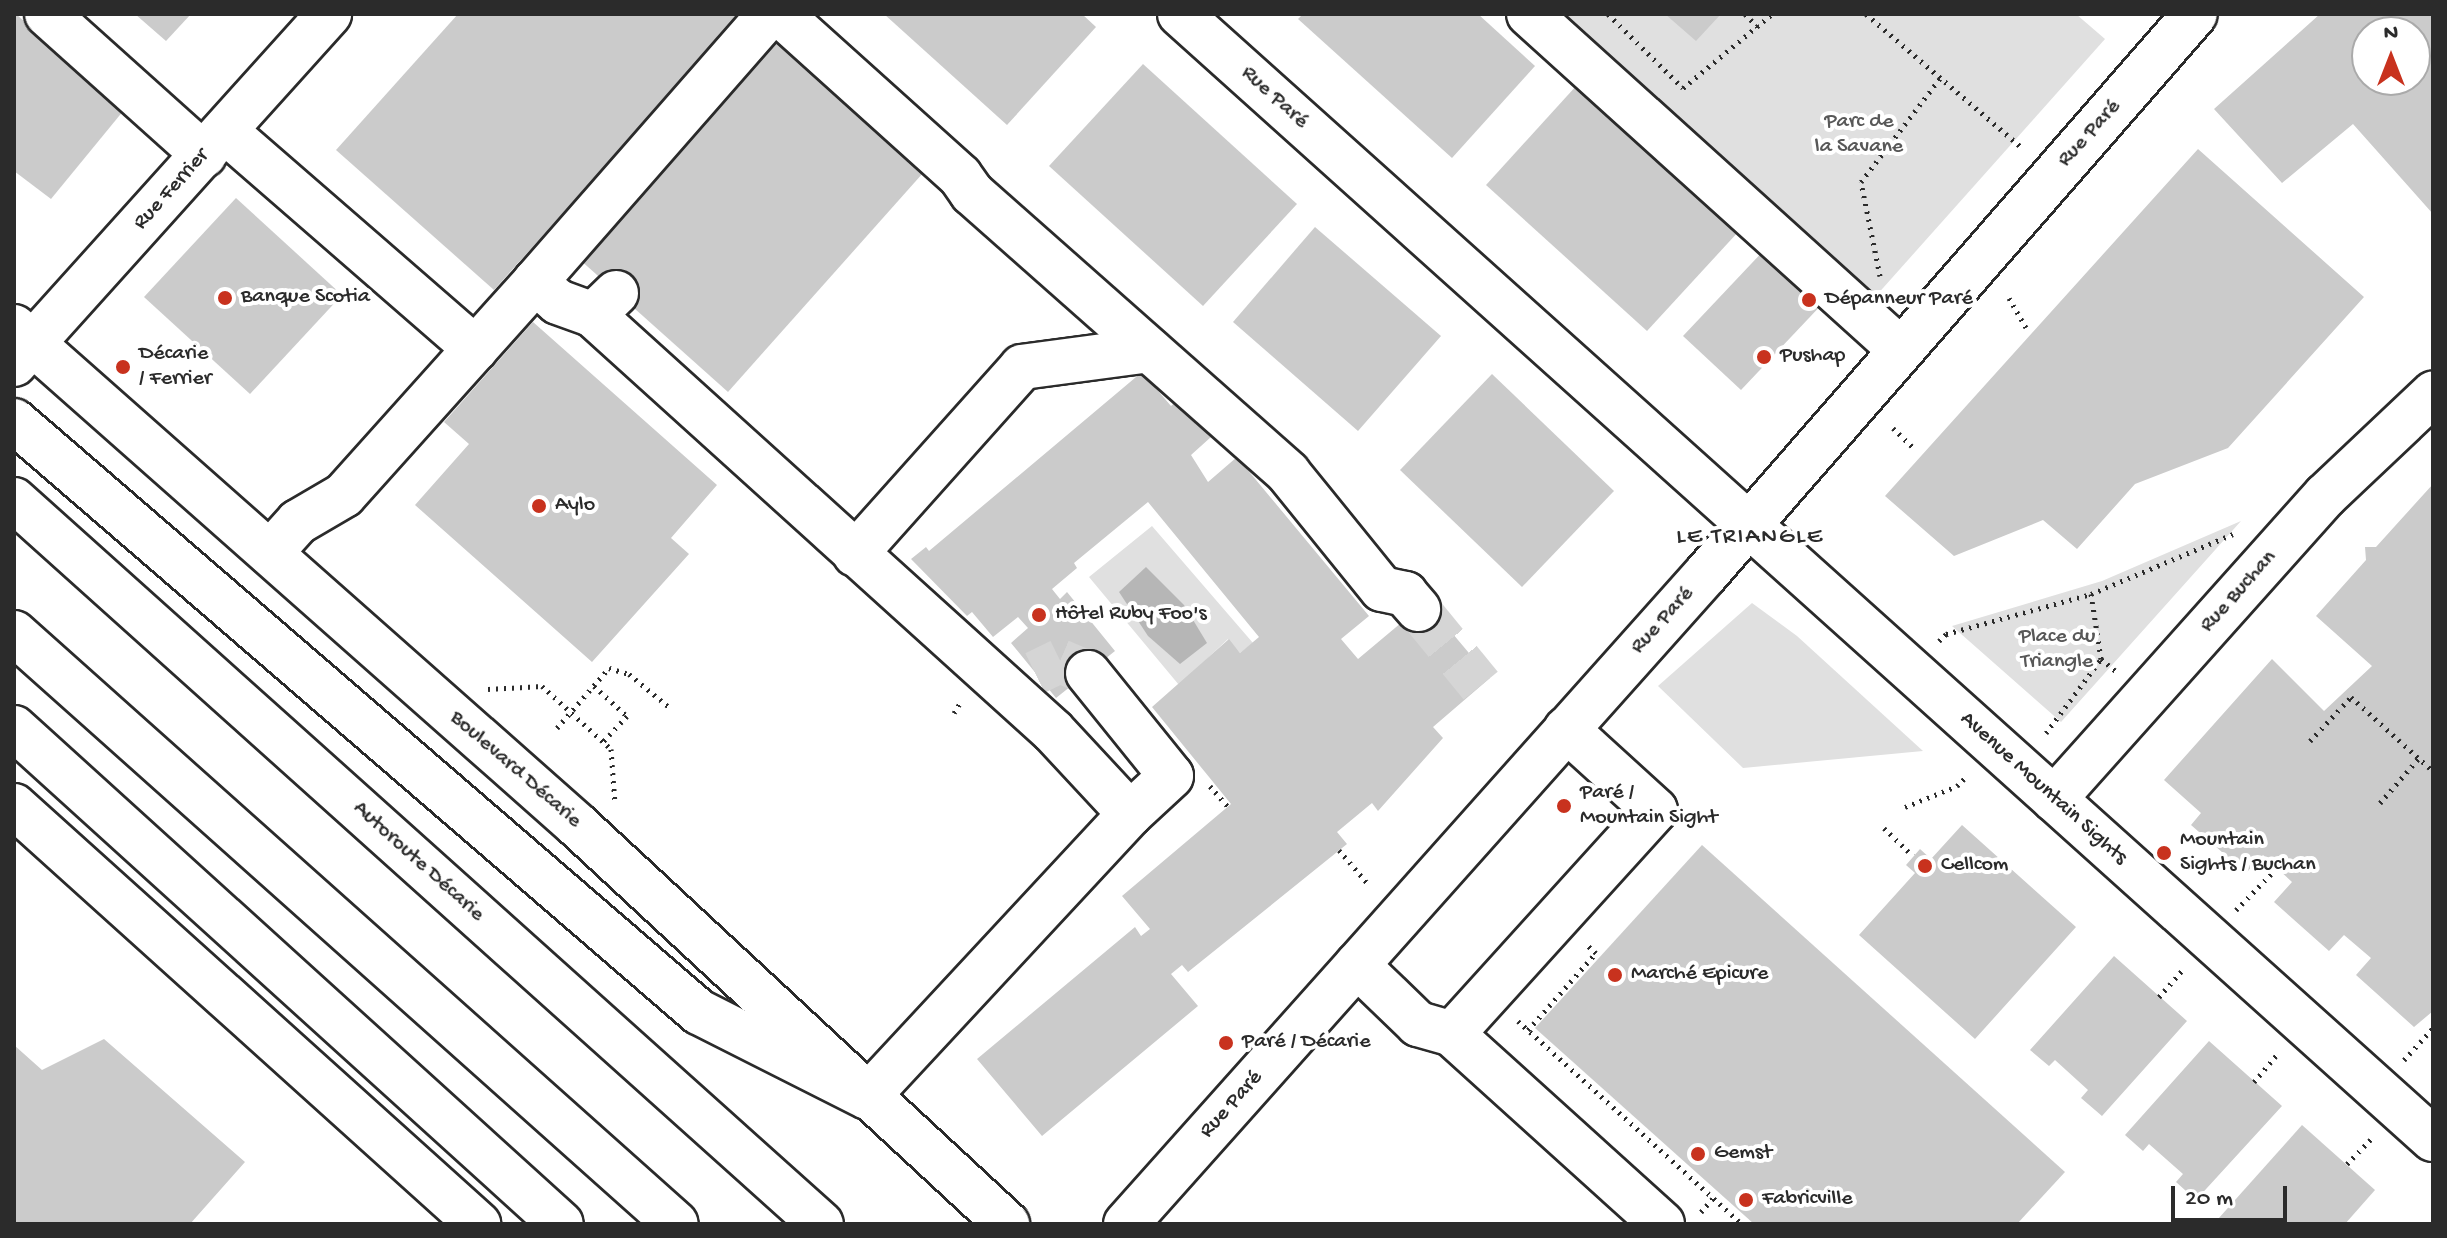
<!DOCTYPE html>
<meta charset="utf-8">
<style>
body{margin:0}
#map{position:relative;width:2447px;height:1238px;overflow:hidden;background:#fff;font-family:"Gochi Hand",sans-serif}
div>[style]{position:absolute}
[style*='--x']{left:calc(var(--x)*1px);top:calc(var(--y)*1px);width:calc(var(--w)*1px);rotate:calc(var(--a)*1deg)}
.green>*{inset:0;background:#e0e0e0}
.water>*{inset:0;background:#b6b6b6}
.building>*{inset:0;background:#cbcbcb}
.minor-tunnel>*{height:44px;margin-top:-22px;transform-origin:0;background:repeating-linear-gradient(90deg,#d5d5d5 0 44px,transparent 0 66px)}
.path>*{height:5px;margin-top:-2.5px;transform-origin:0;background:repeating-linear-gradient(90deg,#2b2b2b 0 2px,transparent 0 8px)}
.roads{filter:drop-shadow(2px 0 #2b2b2b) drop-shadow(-2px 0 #2b2b2b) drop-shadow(0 2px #2b2b2b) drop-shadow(0 -2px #2b2b2b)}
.minor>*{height:44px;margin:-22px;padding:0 22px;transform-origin:22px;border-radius:22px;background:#fff}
.major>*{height:44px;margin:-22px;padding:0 22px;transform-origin:22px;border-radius:22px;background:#fff}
.highway>*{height:44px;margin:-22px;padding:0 22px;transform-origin:22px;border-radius:22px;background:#fff}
.dots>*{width:22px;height:22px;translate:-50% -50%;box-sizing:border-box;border:4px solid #fff;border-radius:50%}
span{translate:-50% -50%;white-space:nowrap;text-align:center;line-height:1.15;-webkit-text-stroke:8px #fff;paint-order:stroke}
.street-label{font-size:22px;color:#2b2b2b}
.park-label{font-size:22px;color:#585858}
.poi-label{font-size:22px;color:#2b2b2b}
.left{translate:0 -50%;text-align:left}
.neighbourhood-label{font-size:24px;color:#2b2b2b;letter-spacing:2px}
.frame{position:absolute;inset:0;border:16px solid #2b2b2b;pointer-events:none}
.north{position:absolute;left:2351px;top:16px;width:80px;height:80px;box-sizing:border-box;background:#fff;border:2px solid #aaa;border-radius:50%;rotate:0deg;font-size:22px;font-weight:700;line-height:32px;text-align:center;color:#2b2b2b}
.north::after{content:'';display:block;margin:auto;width:28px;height:36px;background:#c8321e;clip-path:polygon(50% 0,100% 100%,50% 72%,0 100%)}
.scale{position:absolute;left:2171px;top:1186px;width:116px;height:36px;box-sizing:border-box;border:4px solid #2b2b2b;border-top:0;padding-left:10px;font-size:24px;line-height:28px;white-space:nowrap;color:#2b2b2b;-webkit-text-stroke:6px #fff;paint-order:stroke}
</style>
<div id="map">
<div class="green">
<div style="clip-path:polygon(1550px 14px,2076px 14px,2105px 39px,1867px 306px)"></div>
<div style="clip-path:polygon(2241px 521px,2061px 722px,1952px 626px,2102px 581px)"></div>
<div style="clip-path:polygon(1152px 526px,1253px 643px,1240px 653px,1228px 639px,1179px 685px,1089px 577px)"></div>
<div style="clip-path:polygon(1752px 603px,1797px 636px,1923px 751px,1743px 768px,1658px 686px)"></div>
</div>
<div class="water">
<div style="clip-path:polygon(1146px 567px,1184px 605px,1207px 643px,1180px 664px,1148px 636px,1119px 592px)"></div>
</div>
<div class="building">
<div style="clip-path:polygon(16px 14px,124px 110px,51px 199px,14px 171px)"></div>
<div style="clip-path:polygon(135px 14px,191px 14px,166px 41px)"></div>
<div style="clip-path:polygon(458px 14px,741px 14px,494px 290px,336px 150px)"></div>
<div style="clip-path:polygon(884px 14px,1082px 14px,1096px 27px,1007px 125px)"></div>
<div style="clip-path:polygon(1303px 14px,1478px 14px,1535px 66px,1452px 158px,1298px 19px)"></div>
<div style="clip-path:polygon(1665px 14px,1721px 14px,1696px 41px)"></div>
<div style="clip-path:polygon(evenodd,2320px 14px,2433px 14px,2433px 214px,2353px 124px,2282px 183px,2214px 109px,2320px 14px,2367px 32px,2415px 32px,2415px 80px,2367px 80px,2367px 32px)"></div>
<div style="clip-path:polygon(781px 31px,931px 164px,728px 392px,578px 258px)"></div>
<div style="clip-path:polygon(1143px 64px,1297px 204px,1203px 306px,1049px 166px)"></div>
<div style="clip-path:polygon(1577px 85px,1739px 231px,1647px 331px,1486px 185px)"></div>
<div style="clip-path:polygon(2198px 149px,2364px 297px,2228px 448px,2135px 484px,2077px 549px,2043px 520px,1954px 556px,1885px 496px)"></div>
<div style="clip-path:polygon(236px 198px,342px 295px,250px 394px,144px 297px)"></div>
<div style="clip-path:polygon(1315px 227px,1441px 336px,1358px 431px,1233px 322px)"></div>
<div style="clip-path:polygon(1768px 246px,1826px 300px,1741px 390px,1683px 336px)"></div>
<div style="clip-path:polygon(533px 322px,717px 485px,671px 538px,689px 554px,592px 662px,415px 505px,469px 444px,444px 422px)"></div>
<div style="clip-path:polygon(1142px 372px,1171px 406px,1179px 399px,1211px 437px,1191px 455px,1208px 482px,1237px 457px,1369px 616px,1341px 639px,1358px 659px,1426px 602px,1490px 678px,1433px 727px,1443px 738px,1378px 811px,1372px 803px,1337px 832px,1347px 844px,1188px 972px,1182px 965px,1171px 974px,1198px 1006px,1042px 1136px,977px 1059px,1135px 927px,1141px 936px,1150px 929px,1122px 896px,1231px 804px,1152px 707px,1229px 639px,1240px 653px,1259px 637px,1148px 502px,1074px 563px,1077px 568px,1052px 589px,1060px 599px,1067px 592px,1115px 651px,1056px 698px,1011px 643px,1028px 628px,1018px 617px,993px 637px,972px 612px,967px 616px,911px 559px,926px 547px,929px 551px)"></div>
<div style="clip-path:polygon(1492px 374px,1614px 491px,1522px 587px,1400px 470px)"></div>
<div style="clip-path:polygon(2433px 484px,2433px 1011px,2414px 1027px,2356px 975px,2371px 958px,2344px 935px,2329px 951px,2274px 902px,2292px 882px,2263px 855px,2246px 873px,2191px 825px,2201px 813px,2164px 780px,2272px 659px,2324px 711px,2372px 666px,2316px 616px,2366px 560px,2365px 547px,2376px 547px)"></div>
<div style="clip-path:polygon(1962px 825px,2076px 927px,1975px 1039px,1859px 935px,1915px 873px,1906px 865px,1920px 849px,1931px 859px)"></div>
<div style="clip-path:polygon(1702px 845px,2065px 1172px,2017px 1224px,1754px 1224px,1535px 1028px)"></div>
<div style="clip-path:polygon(2114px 956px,2187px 1021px,2102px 1116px,2081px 1098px,2088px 1090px,2055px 1060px,2049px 1066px,2030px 1050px)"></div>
<div style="clip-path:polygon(104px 1039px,245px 1162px,190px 1224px,14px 1224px,14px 1045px,42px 1070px)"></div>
<div style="clip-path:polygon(2209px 1041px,2282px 1106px,2196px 1200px,2176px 1182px,2183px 1174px,2149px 1144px,2143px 1151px,2125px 1135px)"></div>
<div style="clip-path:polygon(2302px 1125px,2375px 1190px,2345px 1224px,2223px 1224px,2218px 1219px)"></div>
</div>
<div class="minor-tunnel">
<div style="--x:1418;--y:609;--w:99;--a:50.7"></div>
<div style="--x:1035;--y:673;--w:28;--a:-26"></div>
<div style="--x:1060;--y:661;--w:30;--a:23"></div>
</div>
<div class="path">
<div style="--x:1608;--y:14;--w:105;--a:44.6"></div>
<div style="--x:1683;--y:88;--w:116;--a:-39.7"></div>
<div style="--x:1745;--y:14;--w:18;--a:45"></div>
<div style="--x:1866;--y:14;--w:204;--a:40.6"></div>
<div style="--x:1880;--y:276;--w:96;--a:-101.4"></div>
<div style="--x:1861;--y:182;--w:132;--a:-52.7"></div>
<div style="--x:2009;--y:298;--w:34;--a:60"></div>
<div style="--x:1893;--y:428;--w:30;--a:44"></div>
<div style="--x:1939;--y:641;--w:10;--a:-45"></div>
<div style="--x:1946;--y:634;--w:150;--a:-15.4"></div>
<div style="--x:2091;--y:594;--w:154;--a:-22.9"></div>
<div style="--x:2101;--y:659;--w:19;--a:39"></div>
<div style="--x:594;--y:686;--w:45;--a:42.3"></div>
<div style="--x:627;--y:716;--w:35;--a:133"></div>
<div style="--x:488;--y:689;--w:54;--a:-3.2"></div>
<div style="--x:542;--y:686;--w:93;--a:42.4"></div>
<div style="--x:611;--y:749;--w:54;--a:85.8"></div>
<div style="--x:954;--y:713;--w:12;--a:-59"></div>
<div style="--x:557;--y:728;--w:79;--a:-49.1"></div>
<div style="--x:609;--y:668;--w:21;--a:17"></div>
<div style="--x:629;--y:674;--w:52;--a:39.5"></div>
<div style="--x:2046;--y:733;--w:92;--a:-53.4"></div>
<div style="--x:2101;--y:659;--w:66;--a:-98.7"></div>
<div style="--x:2310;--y:741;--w:60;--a:-47"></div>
<div style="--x:2351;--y:697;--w:110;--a:42.1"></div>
<div style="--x:1210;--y:786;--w:28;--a:49"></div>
<div style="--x:2380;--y:803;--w:60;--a:-49.1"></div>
<div style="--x:1905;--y:807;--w:56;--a:-22"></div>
<div style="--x:1957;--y:786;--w:14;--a:-45"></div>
<div style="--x:1884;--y:828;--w:40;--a:44"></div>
<div style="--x:1339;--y:850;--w:45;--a:49.5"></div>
<div style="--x:2236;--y:910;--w:59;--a:-45.7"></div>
<div style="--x:2159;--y:997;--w:35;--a:-49"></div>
<div style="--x:1518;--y:1021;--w:302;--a:42.2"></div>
<div style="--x:1528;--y:1030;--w:103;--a:-48.6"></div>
<div style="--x:1596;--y:953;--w:12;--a:-138"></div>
<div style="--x:2404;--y:1060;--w:43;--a:-47.8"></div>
<div style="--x:2254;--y:1082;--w:35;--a:-50"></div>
<div style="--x:2347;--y:1164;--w:35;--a:-46"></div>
<div style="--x:1701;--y:1212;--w:18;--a:-49"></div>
</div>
<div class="roads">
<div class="minor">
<div style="--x:47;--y:14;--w:211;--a:41.9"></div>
<div style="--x:780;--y:14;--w:242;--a:42"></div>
<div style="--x:960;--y:176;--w:21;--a:55"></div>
<div style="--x:972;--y:193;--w:422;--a:41.5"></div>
<div style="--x:1288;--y:473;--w:149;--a:51"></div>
<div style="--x:1382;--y:589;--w:24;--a:12"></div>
<div style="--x:1405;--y:594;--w:20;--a:49"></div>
<div style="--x:1180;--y:14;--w:1684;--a:41.92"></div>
<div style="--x:1529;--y:14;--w:500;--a:42.1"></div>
<div style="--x:225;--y:131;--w:332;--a:41"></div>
<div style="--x:535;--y:282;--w:356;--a:-48.8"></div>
<div style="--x:616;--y:293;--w:32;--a:136"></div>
<div style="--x:593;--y:315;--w:620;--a:42.12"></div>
<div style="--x:1053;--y:731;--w:113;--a:47.1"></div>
<div style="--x:1130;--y:814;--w:386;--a:132.9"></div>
<div style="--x:14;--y:364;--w:471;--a:-48"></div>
<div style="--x:270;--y:553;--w:42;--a:-47.9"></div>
<div style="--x:298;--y:522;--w:53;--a:-30.4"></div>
<div style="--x:344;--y:495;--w:286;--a:-48.1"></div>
<div style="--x:535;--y:282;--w:30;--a:41"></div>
<div style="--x:558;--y:302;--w:37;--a:20"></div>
<div style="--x:855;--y:554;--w:251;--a:-48.2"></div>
<div style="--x:1022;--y:367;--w:128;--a:-7.6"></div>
<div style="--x:1088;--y:673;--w:132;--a:51.1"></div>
<div style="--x:1171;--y:776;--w:56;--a:137.2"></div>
<div style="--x:2054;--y:799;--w:407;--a:-48.2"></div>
<div style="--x:2325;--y:496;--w:149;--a:-43.4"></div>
<div style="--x:1357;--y:965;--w:85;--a:44"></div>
<div style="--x:1418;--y:1024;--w:35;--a:16"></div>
<div style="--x:1452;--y:1034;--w:283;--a:42.1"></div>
<div style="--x:1452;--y:1034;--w:302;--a:-47.8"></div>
<div style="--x:1655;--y:810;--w:120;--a:-137.7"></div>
<div style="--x:1126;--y:1224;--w:871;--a:-48.26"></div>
<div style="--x:1706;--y:574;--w:743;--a:-48.87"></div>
</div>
<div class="major">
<div style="--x:14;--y:327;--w:752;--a:41.49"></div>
<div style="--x:577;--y:825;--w:587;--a:42.86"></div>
<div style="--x:14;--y:806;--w:625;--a:42.01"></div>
</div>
<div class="highway">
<div style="--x:14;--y:421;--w:905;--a:40.79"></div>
<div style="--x:699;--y:1012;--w:188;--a:26.8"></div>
<div style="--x:14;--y:500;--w:1084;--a:41.9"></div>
<div style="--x:14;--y:633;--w:887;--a:41.76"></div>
<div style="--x:14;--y:728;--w:738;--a:42.2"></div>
</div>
</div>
<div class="dots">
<div style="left:225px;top:298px;background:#c8321e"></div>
<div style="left:1809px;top:300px;background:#c8321e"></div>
<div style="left:1764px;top:357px;background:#c8321e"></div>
<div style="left:123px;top:367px;background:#c8321e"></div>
<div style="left:539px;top:506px;background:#c8321e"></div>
<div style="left:1039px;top:615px;background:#c8321e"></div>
<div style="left:1564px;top:806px;background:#c8321e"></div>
<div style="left:2164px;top:853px;background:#c8321e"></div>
<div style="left:1925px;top:866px;background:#c8321e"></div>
<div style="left:1615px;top:975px;background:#c8321e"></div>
<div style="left:1226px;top:1043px;background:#c8321e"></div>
<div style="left:1698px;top:1154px;background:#c8321e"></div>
<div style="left:1746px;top:1200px;background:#c8321e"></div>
</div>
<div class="street-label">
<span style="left:1274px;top:98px;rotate:42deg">Rue Paré</span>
<span style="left:2090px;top:134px;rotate:-48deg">Rue Paré</span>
<span style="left:172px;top:190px;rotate:-48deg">Rue Ferrier</span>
<span style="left:2239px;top:592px;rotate:-48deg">Rue Buchan</span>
<span style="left:1663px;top:621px;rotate:-48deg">Rue Paré</span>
<span style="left:515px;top:770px;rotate:41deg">Boulevard Décarie</span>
<span style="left:2043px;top:789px;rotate:42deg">Avenue Mountain Sights</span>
<span style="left:418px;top:862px;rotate:42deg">Autoroute Décarie</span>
<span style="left:1232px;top:1105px;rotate:-48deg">Rue Paré</span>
</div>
<div class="park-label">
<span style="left:1859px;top:135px">Parc de<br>la Savane</span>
<span style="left:2057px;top:650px">Place du<br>Triangle</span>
</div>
<div class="poi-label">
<span class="left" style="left:241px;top:298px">Banque Scotia</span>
<span class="left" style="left:1825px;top:300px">Dépanneur Paré</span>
<span class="left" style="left:139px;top:367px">Décarie<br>/ Ferrier</span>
<span class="left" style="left:1780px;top:357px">Pushap</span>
<span class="left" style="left:555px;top:506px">Aylo</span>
<span class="left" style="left:1055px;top:615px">Hôtel Ruby Foo's</span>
<span class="left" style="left:1580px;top:806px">Paré /<br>Mountain Sight</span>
<span class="left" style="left:2180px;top:853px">Mountain<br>Sights / Buchan</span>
<span class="left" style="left:1941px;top:866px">Cellcom</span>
<span class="left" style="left:1631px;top:975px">Marché Epicure</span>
<span class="left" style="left:1242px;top:1043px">Paré / Décarie</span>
<span class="left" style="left:1714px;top:1154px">Gemst</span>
<span class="left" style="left:1762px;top:1200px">Fabricville</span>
</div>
<div class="neighbourhood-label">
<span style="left:1750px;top:538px">LE TRIANGLE</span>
</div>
<div class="frame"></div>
<div class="north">N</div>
<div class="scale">20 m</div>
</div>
